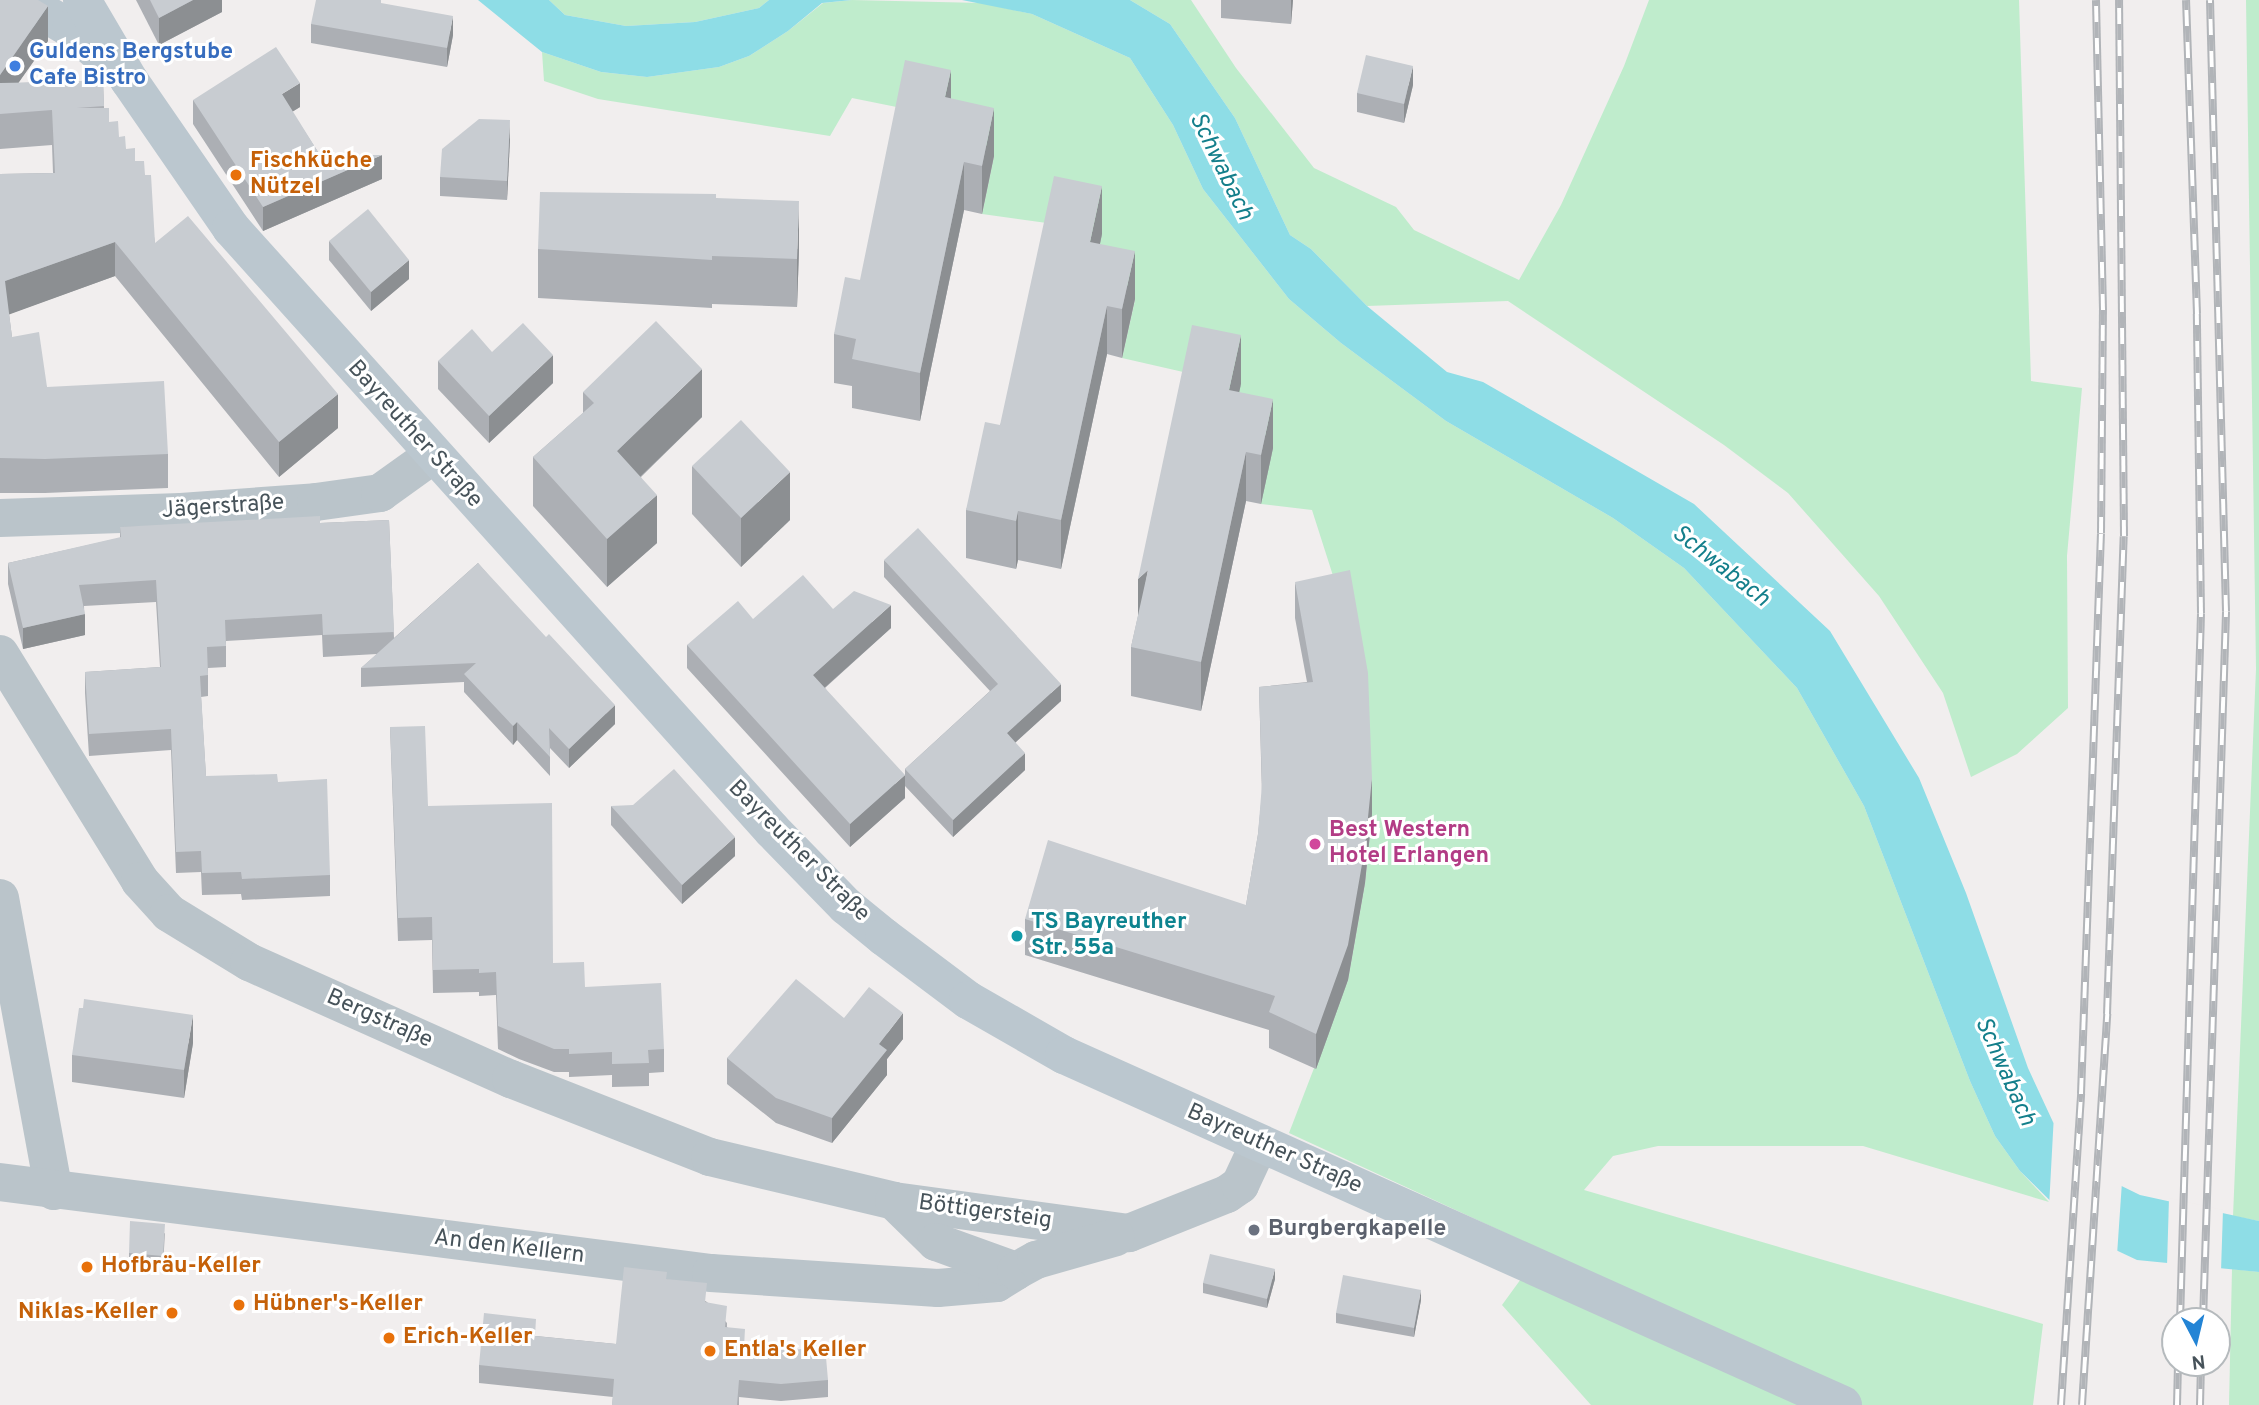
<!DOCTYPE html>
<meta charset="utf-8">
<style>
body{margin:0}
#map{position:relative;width:2259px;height:1405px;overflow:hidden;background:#f1eeee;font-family:Overpass,sans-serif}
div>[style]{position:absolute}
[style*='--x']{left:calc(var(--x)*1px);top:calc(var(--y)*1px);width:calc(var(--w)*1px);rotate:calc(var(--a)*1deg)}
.green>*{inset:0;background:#bfeccc}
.water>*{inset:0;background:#8edde6}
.pier>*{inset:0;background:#f1eeee}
.street>*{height:38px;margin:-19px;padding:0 19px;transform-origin:19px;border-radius:19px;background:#bac4ca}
.secondary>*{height:38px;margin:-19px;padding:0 19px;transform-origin:19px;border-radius:19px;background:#bbc7cf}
.rail>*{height:8px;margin-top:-4px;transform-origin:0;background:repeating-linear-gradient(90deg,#fff 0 16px,#b1b4b8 0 32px);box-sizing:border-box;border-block:2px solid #b1b4b8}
.wall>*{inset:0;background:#acafb4}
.shaded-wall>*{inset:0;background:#8c8f92}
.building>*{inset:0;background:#c8ccd1}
.dots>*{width:19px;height:19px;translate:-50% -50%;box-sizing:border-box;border:4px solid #fff;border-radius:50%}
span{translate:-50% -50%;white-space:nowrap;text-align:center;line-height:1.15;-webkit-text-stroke:6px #fff;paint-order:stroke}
.shop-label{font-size:23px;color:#366cbe;font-weight:700}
.left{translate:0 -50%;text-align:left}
.food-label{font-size:23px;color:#c56008;font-weight:700}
.right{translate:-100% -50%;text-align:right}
.street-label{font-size:23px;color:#47535a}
.hotel-label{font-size:23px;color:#b23c85;font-weight:700}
.culture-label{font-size:23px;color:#0d838f;font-weight:700}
.worship-label{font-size:23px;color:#5b616d;font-weight:700}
.water-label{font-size:24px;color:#147f8b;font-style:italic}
.north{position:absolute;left:2161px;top:1307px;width:70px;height:70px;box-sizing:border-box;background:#fff;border:2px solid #b5babd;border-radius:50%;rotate:173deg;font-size:19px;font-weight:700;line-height:28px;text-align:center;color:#47535a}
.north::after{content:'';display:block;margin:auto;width:24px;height:32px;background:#2384d5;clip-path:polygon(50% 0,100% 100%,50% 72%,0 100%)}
</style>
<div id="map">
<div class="green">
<div style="clip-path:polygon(549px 0,769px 0,759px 8px,695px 22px,626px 26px,565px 15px)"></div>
<div style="clip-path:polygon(852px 0,982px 3px,1032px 14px,1130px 58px,1173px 125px,1203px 189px,1289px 299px,1341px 343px,1446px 421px,1613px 518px,1684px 568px,1797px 688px,1864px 806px,1970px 1081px,1995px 1136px,2020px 1171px,2049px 1202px,1863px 1146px,1658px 1146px,1613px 1156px,1584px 1190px,2043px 1324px,2033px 1405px,1591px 1405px,1502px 1305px,1542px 1250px,1289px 1133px,1348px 980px,1365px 883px,1372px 814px,1368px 708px,1343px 607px,1312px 510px,1261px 504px,1192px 374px,1122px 358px,1135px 300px,1054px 224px,982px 214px,994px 156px,951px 118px,852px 98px,830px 136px,598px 99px,544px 81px,542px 52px,601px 72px,647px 77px,719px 67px,749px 56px,788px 31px,823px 3px)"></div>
<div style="clip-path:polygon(1130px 0,1191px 0,1236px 68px,1314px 168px,1396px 207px,1414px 230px,1519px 280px,1561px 205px,1624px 66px,1649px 0,2019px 0,2031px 381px,2082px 388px,2067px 556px,2068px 708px,2017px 754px,1971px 777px,1943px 693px,1879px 596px,1788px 493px,1724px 445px,1508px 301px,1367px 306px,1311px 249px,1290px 235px,1235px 118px,1170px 24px)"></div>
<div style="clip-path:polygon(2246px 0,2259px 0,2259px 1221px,2233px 1216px,2256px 669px)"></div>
<div style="clip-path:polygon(2232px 1269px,2259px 1272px,2259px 1405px,2229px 1405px)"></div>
</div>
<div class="water">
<div style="clip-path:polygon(478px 0,549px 0,565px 15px,626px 26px,695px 22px,759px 8px,769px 0,852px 0,822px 3px,788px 31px,749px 56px,719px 67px,647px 77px,601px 72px,542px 52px)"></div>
<div style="clip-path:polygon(962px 0,1130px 0,1170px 24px,1235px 118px,1290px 235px,1311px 249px,1367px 306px,1447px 372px,1483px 382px,1694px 504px,1830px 631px,1919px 778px,1966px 893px,2028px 1068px,2053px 1122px,2097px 1174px,2140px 1195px,2259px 1221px,2259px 1272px,2137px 1260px,2086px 1236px,2020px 1171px,1995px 1136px,1970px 1081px,1864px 806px,1797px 688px,1684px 568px,1613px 518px,1446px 421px,1341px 343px,1289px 299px,1203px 189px,1173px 125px,1130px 58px,1032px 14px)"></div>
</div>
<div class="pier">
<div style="clip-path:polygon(2054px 1114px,2099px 1171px,2122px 1182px,2117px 1255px,2084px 1239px,2049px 1207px)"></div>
<div style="clip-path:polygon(2169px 1198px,2223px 1210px,2221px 1271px,2167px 1266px)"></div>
</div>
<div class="street">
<div style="--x:0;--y:518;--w:181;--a:-1.9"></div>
<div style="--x:181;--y:512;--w:135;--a:-4.2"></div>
<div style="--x:316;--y:502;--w:65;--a:-8"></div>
<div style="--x:380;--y:493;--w:65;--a:-35.6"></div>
<div style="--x:0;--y:654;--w:267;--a:58.3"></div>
<div style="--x:140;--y:881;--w:43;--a:47.8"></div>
<div style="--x:169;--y:913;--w:94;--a:31.5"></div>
<div style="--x:249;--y:962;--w:287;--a:24.1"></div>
<div style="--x:511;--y:1079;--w:214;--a:21.4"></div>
<div style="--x:710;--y:1157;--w:189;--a:13.4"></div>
<div style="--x:894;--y:1201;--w:237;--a:7.8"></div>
<div style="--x:1129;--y:1233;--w:105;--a:-21.7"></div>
<div style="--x:1227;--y:1194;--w:16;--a:-35"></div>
<div style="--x:1240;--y:1185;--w:45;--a:-65.1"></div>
<div style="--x:0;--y:898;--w:298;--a:79.6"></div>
<div style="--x:0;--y:1182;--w:717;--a:7.29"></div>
<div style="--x:711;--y:1273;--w:227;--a:3.8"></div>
<div style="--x:938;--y:1288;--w:59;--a:-4.8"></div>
<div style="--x:997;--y:1283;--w:22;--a:-32"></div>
<div style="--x:894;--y:1201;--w:59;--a:44.3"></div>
<div style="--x:936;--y:1242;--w:85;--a:19.9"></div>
<div style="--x:1016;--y:1271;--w:23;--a:-29"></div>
<div style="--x:1036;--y:1260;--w:83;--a:-16"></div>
</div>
<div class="secondary">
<div style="--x:22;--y:0;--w:57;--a:30.6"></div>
<div style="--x:71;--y:29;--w:48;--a:40.7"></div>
<div style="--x:82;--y:0;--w:93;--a:59.6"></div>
<div style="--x:129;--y:80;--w:180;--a:55.4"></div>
<div style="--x:231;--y:228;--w:809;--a:48.05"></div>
<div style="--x:772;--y:830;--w:106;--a:45.8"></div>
<div style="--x:846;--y:906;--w:49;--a:39.2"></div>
<div style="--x:884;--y:937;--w:105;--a:36.9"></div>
<div style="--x:968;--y:1000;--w:111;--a:29.8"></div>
<div style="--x:1064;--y:1055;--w:854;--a:24.19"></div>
</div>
<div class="rail">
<div style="--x:2180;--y:1321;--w:708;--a:-88.3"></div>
<div style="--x:2201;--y:613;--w:299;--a:-90.8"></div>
<div style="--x:2197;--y:314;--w:314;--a:-92"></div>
<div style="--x:2203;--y:1321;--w:710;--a:-88.14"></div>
<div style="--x:2226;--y:611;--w:611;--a:-91.5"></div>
<div style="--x:2061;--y:1405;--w:312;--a:-86.3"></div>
<div style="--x:2081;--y:1094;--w:561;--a:-87.96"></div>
<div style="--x:2101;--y:533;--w:223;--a:-89.5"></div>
<div style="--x:2103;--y:310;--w:310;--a:-91.3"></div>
<div style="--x:2082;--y:1405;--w:392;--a:-86.3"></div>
<div style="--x:2107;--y:1014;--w:478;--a:-88"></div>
<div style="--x:2124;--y:536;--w:536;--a:-90.53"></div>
<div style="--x:2177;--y:1405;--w:42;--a:-88.6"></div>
<div style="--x:2200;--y:1405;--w:42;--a:-88.6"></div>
</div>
<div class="wall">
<div style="clip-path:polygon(0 0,48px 41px,18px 83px,50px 82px,50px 69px,59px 82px,103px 81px,104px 108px,109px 122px,126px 149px,145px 175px,155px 243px,338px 428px,279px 477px,115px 276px,9px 314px,12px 337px,47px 387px,168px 454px,168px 488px,45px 493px,0 493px,0 174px,53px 173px,52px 145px,0 149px)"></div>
<div style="clip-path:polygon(136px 0,222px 0,222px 12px,159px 45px)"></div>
<div style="clip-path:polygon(1221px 0,1293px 0,1291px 24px,1221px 18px)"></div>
<div style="clip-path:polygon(384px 4px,453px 35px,447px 67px,311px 43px,311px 24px)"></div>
<div style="clip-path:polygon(1413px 85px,1404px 123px,1357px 112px,1357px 93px)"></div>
<div style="clip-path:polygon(951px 99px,994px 156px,982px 214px,964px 210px,920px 421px,852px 408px,852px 386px,834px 383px,834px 334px)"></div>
<div style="clip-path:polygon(193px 100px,300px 107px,292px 112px,320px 155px,382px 179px,263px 231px,193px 124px)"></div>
<div style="clip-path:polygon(510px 139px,507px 200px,440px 196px,440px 177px)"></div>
<div style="clip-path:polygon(716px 198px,799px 250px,797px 307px,712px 304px,712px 308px,538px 298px,538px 249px)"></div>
<div style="clip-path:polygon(1102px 234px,1100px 244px,1135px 299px,1122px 358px,1107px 354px,1061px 569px,1018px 560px,1016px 569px,966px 558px,966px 510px,1000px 425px)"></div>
<div style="clip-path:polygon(329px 241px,409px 279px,371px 311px,329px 260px)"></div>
<div style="clip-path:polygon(492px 352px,553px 383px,489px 443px,438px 389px,438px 361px)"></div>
<div style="clip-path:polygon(1241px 384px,1239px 392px,1273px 448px,1261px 504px,1246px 501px,1201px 711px,1131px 696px,1131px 647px,1138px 616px)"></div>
<div style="clip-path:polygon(583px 392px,702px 417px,641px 477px,657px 543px,607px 587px,533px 506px,533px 457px,583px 413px)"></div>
<div style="clip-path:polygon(692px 466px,790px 520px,741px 567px,692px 514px)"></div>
<div style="clip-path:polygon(389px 520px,394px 638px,478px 563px,615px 724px,569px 768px,550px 748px,550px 776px,517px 740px,513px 745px,464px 692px,464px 682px,361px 687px,361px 668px,377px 654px,323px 657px,322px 635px,226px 641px,226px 667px,208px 668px,208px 696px,201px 697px,206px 776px,278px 782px,330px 875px,330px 896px,242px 900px,241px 894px,202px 895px,201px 872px,176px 873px,171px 750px,89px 756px,85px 693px,85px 672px,160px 667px,156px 602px,84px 606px,85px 635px,23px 649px,8px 584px,8px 563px,120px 538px,120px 527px,320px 523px)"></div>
<div style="clip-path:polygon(884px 560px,1061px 701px,1015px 743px,1025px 770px,953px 837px,905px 786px,905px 769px,990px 691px,884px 577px)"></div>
<div style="clip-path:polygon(1295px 582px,1372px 814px,1365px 883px,1348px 980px,1316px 1069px,1269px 1048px,1269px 1030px,1025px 955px,1025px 919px,1246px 905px,1258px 834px,1262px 794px,1259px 687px,1307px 682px,1295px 618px)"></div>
<div style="clip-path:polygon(833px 609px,891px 628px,825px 688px,905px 798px,850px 847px,687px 668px,687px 645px)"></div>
<div style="clip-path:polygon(390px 727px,428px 806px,553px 963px,585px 987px,664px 1049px,664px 1072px,649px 1073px,649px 1086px,612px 1087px,612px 1075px,569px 1077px,569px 1072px,554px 1072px,519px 1059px,498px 1049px,496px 995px,479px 996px,479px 992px,433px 993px,432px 940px,398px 941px)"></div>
<div style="clip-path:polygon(611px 806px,735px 856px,682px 904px,611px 825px)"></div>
<div style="clip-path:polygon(844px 1018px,903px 1039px,887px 1059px,887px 1075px,832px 1143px,776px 1123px,727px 1084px,727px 1058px)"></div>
<div style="clip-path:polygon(193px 1043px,184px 1098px,72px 1082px,72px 1055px)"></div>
<div style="clip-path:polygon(165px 1233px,163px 1265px,129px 1262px,129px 1253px)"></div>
<div style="clip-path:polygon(667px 1279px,707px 1302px,727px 1323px,727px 1327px,745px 1347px,785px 1351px,828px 1380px,828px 1397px,781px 1401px,739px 1397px,739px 1405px,612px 1405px,613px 1397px,479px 1383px,479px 1365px,536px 1336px,616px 1344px)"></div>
<div style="clip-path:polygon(1275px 1279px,1267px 1308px,1203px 1293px,1203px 1283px)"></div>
<div style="clip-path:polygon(1421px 1300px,1414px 1337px,1336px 1323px,1336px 1313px)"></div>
</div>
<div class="shaded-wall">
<div style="clip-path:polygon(193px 0,222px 0,222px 12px,159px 45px,159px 18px)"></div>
<div style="clip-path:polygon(1291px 0,1293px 0,1291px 24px)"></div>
<div style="clip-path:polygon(48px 6px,48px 41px,0 109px,0 75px)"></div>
<div style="clip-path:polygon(453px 16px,453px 35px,447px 67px,447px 48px)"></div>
<div style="clip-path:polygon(1413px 66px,1413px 85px,1404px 123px,1404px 104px)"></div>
<div style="clip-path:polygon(951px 70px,951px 118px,945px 97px)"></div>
<div style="clip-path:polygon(300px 83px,300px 107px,282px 118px,282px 94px)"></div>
<div style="clip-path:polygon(994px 108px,994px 156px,982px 214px,982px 166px)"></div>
<div style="clip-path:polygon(510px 120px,510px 139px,507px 200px,507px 181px)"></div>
<div style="clip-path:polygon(382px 155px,382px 179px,263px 231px,263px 207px)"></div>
<div style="clip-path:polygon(964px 162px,964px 210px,920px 421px,920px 373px)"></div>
<div style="clip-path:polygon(1102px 186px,1102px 234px,1090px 290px,1090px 242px)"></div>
<div style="clip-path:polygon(799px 201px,799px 250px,797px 307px,797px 259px)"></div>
<div style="clip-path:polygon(115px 242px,115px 276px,5px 316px,5px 281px)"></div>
<div style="clip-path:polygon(1135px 251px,1135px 299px,1122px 358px,1122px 309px)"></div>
<div style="clip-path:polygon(409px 260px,409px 279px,371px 311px,371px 292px)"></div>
<div style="clip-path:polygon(1107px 306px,1107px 354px,1061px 569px,1061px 520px)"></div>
<div style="clip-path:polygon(1241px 335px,1241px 384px,1229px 438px,1229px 390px)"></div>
<div style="clip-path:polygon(553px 355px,553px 383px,489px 443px,489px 416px)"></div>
<div style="clip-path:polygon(702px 369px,702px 417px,617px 499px,617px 451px)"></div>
<div style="clip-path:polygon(338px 394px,338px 428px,279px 477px,279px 442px)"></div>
<div style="clip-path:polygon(1273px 399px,1273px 448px,1261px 504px,1261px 455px)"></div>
<div style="clip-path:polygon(1246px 452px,1246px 501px,1201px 711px,1201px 662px)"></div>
<div style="clip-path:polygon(790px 472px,790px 520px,741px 567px,741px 518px)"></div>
<div style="clip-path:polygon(657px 495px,657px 543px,607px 587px,607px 539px)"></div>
<div style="clip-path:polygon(1018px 511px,1018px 560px,1016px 569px,1016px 521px)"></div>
<div style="clip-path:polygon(1148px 570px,1138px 628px,1138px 579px)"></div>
<div style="clip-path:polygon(891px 605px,891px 628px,813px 698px,813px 675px)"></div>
<div style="clip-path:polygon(85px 614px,85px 635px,23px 649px,23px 628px)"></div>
<div style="clip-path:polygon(1061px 684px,1061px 701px,1007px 750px,1007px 733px)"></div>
<div style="clip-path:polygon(615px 705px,615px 724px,569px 768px,569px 749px)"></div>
<div style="clip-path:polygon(517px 722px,517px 740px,513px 745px,513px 726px)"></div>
<div style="clip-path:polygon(1025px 753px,1025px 770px,953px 837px,953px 820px)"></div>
<div style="clip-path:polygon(905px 775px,905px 798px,850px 847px,850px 824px)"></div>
<div style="clip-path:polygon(1372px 778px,1372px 814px,1365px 883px,1348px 980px,1316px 1069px,1316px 1034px)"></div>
<div style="clip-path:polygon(735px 837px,735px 856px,682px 904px,682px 885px)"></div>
<div style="clip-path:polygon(903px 1013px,903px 1039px,887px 1059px,887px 1075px,832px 1143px,832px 1118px,879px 1044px)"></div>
<div style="clip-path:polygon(193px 1015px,193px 1043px,184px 1098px,184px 1070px)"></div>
<div style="clip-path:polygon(1275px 1269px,1275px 1279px,1267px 1308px,1267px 1299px)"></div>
<div style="clip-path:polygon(1421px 1290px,1421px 1300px,1414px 1337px,1414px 1328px)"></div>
</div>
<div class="building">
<div style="clip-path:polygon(0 0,38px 0,48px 6px,0 75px)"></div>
<div style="clip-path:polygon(150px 0,193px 0,159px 18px)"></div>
<div style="clip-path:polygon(316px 0,381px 0,381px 3px,453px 16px,447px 48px,311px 24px)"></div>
<div style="clip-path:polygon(276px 47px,300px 83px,282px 94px,320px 155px,382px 155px,263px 207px,193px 100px)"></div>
<div style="clip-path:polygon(1366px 55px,1413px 66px,1404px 104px,1357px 93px)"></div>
<div style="clip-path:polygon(905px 60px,951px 70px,945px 97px,994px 108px,982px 166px,964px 162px,920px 373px,852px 359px,856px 339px,834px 334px,845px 277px,860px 280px)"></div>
<div style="clip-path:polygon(50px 69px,59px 82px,103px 81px,104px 106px,77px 108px,109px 108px,109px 122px,118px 121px,119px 137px,125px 136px,126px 149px,135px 148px,135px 161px,144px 161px,145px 175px,151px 175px,155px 243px,188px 216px,338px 394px,279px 442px,115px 242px,5px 281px,12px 337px,39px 332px,47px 387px,164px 381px,168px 454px,45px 459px,0 458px,0 174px,55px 173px,52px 110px,0 114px,0 83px,51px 82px)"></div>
<div style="clip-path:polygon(479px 119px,510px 120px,507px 181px,440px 177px,442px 149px)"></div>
<div style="clip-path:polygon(1054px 176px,1102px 186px,1090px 242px,1135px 251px,1122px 309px,1107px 306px,1061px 520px,1018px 511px,1016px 521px,966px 510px,985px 422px,1000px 425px)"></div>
<div style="clip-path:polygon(540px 192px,716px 194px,716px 198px,799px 201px,797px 259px,712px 256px,712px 260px,538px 249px)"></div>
<div style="clip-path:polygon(368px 209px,409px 260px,371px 292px,329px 241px)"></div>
<div style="clip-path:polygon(656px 321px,702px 369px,617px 451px,657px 495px,607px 539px,533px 457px,594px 403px,583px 392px)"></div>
<div style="clip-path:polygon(523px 323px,553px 355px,489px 416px,438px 361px,472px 329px,492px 352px)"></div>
<div style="clip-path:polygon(1192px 325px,1241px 335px,1229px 390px,1273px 399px,1261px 455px,1246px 452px,1201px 662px,1131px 647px,1148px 570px,1138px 579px)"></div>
<div style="clip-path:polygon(741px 420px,790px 472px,741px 518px,692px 466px)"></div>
<div style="clip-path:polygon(320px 516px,320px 523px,389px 520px,394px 632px,323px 635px,322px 614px,225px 620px,226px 646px,207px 647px,208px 675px,200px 676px,206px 776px,277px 774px,278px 782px,327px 779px,330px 875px,242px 879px,241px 872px,202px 873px,201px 851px,176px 852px,171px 729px,89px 734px,85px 672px,161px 667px,156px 580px,79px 585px,85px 614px,23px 628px,8px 563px,121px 537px,120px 527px)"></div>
<div style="clip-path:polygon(918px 528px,1061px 684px,1007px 733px,1025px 753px,953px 820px,905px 769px,998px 684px,884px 560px)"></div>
<div style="clip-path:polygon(478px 563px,546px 637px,549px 634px,615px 705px,569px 749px,549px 728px,550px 757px,517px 722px,513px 726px,464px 674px,476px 663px,361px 668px)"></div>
<div style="clip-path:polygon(1350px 570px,1368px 673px,1372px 778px,1365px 847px,1348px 945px,1316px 1034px,1269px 1012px,1275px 996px,1025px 919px,1048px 840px,1246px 905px,1258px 834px,1262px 784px,1259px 687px,1313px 682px,1295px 582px)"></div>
<div style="clip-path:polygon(803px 575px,833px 609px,854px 591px,891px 605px,813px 675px,905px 775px,850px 824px,687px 645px,738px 601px,753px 619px)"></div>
<div style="clip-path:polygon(425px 726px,428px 806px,552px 803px,553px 963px,584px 962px,585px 987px,661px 983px,664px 1049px,648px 1050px,649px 1063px,612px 1064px,612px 1052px,569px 1054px,569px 1049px,554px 1049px,498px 1026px,496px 972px,479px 973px,479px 969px,433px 970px,432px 917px,398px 918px,390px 727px)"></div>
<div style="clip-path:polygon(674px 769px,735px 837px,682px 885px,611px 806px,633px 805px)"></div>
<div style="clip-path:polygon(796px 979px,844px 1018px,869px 987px,903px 1013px,879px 1044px,887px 1050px,832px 1118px,776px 1098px,727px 1058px)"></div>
<div style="clip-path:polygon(84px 999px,193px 1015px,184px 1070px,72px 1055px,79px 1008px,83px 1008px)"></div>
<div style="clip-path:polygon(130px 1221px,165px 1224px,163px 1256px,129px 1253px)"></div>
<div style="clip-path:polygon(1210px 1254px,1275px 1269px,1267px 1299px,1203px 1283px)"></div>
<div style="clip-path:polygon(624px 1267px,667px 1272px,666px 1279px,707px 1283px,705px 1302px,727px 1306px,725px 1327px,745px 1329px,744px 1347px,784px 1344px,785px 1351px,825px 1346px,828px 1380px,781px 1384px,739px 1380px,737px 1405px,612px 1405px,614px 1379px,479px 1365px,484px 1313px,536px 1319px,535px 1336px,616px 1344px)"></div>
<div style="clip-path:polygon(1343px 1275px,1421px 1290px,1414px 1328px,1336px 1313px)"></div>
</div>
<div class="dots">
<div style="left:15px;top:66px;background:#3f7fe0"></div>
<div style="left:236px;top:175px;background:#e8710a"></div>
<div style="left:1315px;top:844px;background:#d1479c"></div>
<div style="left:1017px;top:936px;background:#0f9aa8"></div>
<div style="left:1254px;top:1230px;background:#6b7280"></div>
<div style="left:87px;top:1267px;background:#e8710a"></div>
<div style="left:239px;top:1305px;background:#e8710a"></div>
<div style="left:172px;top:1313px;background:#e8710a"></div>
<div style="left:389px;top:1338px;background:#e8710a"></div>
<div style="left:710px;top:1351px;background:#e8710a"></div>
</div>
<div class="shop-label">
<span class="left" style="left:29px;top:66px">Guldens Bergstube<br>Cafe Bistro</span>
</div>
<div class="food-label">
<span class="left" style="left:250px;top:175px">Fischküche<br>Nützel</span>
<span class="left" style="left:101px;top:1267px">Hofbräu-Keller</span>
<span class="left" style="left:253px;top:1305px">Hübner's-Keller</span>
<span class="right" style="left:158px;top:1313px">Niklas-Keller</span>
<span class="left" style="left:403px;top:1338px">Erich-Keller</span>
<span class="left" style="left:724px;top:1351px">Entla's Keller</span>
</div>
<div class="street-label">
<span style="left:414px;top:435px;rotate:48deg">Bayreuther Straße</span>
<span style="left:223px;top:508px;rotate:-4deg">Jägerstraße</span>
<span style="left:798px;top:852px;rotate:45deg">Bayreuther Straße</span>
<span style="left:379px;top:1020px;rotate:24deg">Bergstraße</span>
<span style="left:1274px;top:1150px;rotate:24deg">Bayreuther Straße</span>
<span style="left:985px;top:1213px;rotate:8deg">Böttigersteig</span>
<span style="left:509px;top:1248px;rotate:7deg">An den Kellern</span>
</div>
<div class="hotel-label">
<span class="left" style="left:1329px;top:844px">Best Western<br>Hotel Erlangen</span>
</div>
<div class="culture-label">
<span class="left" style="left:1031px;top:936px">TS Bayreuther<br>Str. 55a</span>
</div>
<div class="worship-label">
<span class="left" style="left:1268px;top:1230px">Burgbergkapelle</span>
</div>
<div class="water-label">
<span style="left:1220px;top:167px;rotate:64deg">Schwabach</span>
<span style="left:1720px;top:567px;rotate:38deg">Schwabach</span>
<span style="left:2004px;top:1072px;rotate:66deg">Schwabach</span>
</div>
<div class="north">N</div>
</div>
